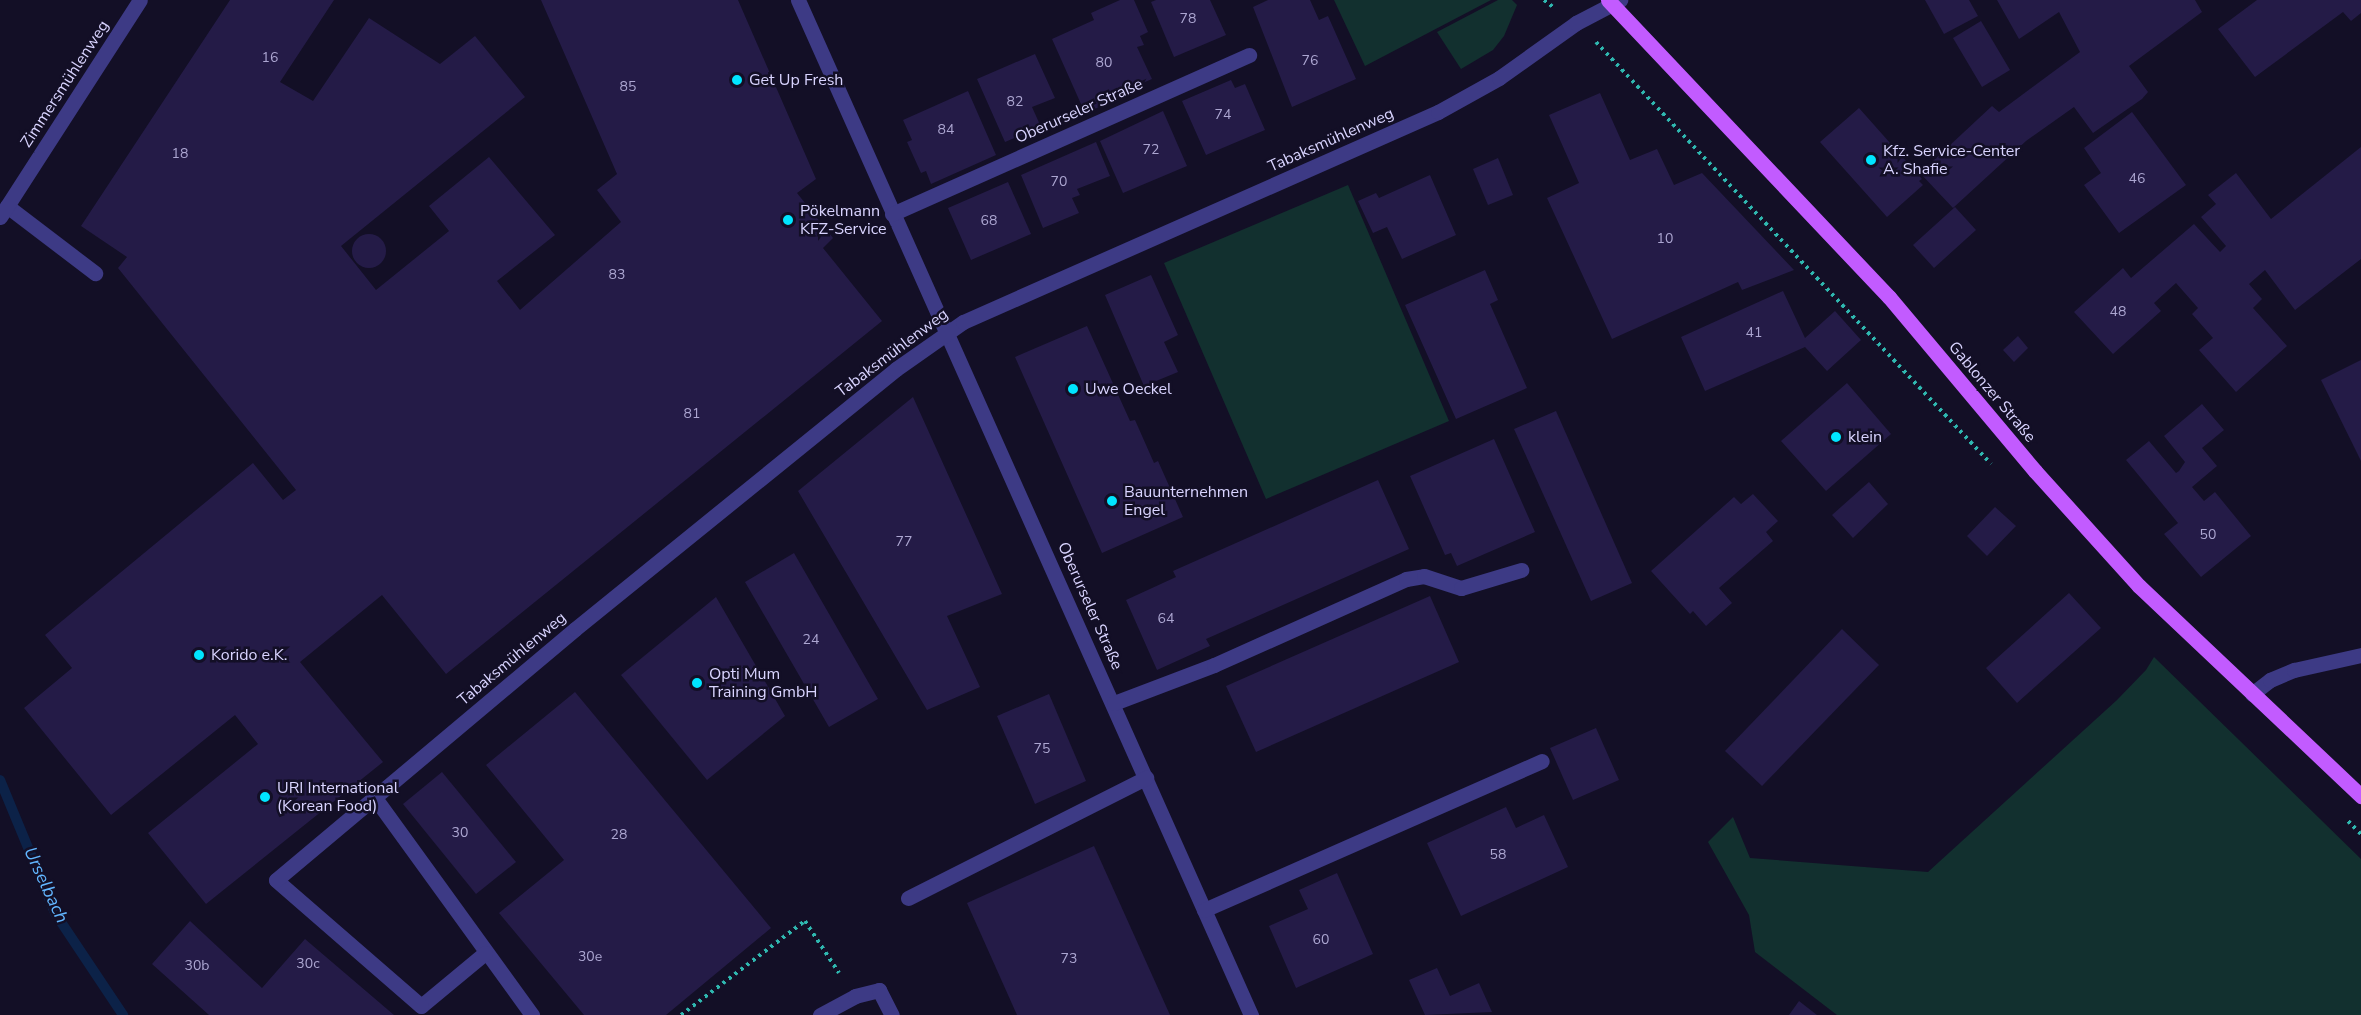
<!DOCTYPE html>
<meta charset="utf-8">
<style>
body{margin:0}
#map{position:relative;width:2361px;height:1015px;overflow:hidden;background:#130f26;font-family:"Nunito Sans",sans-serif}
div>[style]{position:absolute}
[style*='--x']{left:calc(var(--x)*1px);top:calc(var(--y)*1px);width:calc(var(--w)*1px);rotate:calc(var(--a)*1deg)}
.green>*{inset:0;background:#12302f}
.stream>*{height:10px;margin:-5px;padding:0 5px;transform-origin:5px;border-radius:5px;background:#0c2248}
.building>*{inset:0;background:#241b47}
.round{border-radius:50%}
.path>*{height:4px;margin-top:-2px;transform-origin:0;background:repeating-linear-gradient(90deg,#2fb8b0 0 3px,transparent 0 7.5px)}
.minor>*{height:15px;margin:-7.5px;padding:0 7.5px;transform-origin:7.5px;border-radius:7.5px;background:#3d3a85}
.major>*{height:15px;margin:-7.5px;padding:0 7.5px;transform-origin:7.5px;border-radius:7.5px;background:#c25bff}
.dots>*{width:16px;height:16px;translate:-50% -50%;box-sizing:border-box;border:3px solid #130f26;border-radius:50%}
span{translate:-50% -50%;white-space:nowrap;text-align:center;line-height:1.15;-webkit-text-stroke:5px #130f26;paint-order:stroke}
.number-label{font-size:14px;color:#aca6d1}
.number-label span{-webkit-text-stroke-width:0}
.poi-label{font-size:16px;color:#d9d4ff}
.left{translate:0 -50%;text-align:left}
.street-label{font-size:16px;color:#d9d4ff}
.water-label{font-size:18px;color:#62b6ff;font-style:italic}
</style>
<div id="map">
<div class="green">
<div style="clip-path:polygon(1334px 0,1491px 0,1365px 66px)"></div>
<div style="clip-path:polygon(1498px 0,1512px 0,1517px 5px,1504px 36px,1493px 50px,1461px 69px,1437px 32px)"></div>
<div style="clip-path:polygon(1348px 185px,1449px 421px,1266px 499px,1164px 263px)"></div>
<div style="clip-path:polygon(2154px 657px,2361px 859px,2361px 1015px,1837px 1015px,1755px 952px,1749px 915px,1708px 842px,1733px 817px,1750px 858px,1928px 872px,2117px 700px,2146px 670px)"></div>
</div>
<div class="stream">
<div style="--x:0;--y:780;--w:144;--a:67.5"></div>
<div style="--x:55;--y:913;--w:123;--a:56.3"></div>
</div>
<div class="building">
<div style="clip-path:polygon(230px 0,334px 0,280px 82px,313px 101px,369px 18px,440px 64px,475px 36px,525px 97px,341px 246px,376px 290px,449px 231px,429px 206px,489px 157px,555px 235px,497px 281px,520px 310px,621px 222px,597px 190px,617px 174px,541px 0,738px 0,816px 179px,797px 193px,833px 238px,823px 248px,882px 321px,446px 674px,382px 595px,300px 662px,383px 762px,206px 904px,148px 833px,258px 744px,235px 715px,111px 815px,24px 708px,72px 668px,45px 635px,253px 463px,283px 500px,296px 490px,118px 268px,127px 257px,81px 226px)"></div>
<div style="clip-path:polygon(1120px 0,1134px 0,1148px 32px,1140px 36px,1144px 45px,1137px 47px,1152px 79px,1126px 90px,1128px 95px,1085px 113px,1052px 39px,1094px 20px,1091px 13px)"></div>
<div style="clip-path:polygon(1156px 0,1210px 0,1226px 35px,1174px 57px,1151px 2px)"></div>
<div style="clip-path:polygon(1268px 0,1310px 0,1319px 20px,1328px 16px,1356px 79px,1292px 107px,1253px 7px)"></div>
<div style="clip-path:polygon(1925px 0,1969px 0,1978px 16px,1944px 34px)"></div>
<div style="clip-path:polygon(1997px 0,2195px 0,2202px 12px,2129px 66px,2148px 92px,2142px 99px,2093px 133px,2074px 107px,2026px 141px,1953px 208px,1920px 173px,1992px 106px,1999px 112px,2080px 52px,2059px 12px,2019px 39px)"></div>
<div style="clip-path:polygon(2257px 0,2361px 0,2361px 13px,2351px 21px,2343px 12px,2255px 77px,2218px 29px)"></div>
<div style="clip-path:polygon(1981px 21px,2010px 70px,1982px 87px,1953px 38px)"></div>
<div style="clip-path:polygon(1035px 54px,1055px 98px,1032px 107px,1041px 127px,1005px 142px,977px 79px)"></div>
<div style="clip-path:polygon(1231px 80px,1235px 88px,1245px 84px,1265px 130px,1206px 155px,1182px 101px)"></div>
<div style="clip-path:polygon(968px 91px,996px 155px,931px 184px,926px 171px,921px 173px,907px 142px,912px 140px,903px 120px)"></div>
<div style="clip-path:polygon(1600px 93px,1630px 160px,1657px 149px,1674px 185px,1702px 173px,1794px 270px,1742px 290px,1738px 282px,1612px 339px,1547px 198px,1579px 183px,1549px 115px)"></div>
<div style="clip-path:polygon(1859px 108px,1922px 179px,1919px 181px,1923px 185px,1887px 217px,1820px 142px)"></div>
<div style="clip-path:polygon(1163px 111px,1187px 166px,1123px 193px,1100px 141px)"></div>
<div style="clip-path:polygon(2132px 112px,2186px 185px,2119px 233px,2084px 185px,2101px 173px,2084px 148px)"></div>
<div style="clip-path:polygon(1096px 142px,1110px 176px,1077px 189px,1080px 195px,1072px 198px,1079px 213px,1043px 228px,1021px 175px)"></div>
<div style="clip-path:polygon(2361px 147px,2361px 259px,2295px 310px,2265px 270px,2249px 284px,2262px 299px,2253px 308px,2287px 346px,2236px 392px,2199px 350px,2213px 338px,2192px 314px,2198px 308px,2176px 283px,2154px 303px,2161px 311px,2113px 354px,2074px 312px,2123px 268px,2131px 278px,2194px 224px,2220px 252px,2226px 246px,2201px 217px,2216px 204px,2208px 195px,2236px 173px,2271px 219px)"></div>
<div style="clip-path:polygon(1498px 158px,1513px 195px,1488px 205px,1473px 169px)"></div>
<div style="clip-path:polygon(1430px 175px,1456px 235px,1402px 259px,1387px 227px,1373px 233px,1358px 201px,1376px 193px,1379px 198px)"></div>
<div style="clip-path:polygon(1008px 182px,1031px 234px,971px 260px,948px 208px)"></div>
<div style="clip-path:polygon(1955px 207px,1976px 230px,1934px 268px,1913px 245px)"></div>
<div class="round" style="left:352px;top:234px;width:34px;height:34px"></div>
<div style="clip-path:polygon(1485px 270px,1498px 300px,1490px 304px,1527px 388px,1456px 419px,1405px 305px)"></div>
<div style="clip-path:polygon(1151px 275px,1178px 335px,1164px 342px,1178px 372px,1144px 386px,1105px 295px)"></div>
<div style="clip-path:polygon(1783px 291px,1805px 338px,1835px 311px,1861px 340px,1827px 371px,1805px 347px,1705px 391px,1681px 337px)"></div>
<div style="clip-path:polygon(1087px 326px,1130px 421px,1135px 420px,1154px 463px,1158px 461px,1183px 517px,1102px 553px,1015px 357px)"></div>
<div style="clip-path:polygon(2018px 336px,2028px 348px,2014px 362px,2003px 350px)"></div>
<div style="clip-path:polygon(2361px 360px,2361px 461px,2321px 380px)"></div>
<div style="clip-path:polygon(1847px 383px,1891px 434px,1826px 491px,1781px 441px)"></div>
<div style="clip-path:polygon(913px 397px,1002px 594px,947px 616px,980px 687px,927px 710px,798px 491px)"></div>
<div style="clip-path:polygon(2202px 404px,2224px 430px,2202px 448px,2217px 466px,2192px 487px,2204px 501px,2215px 492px,2251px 536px,2201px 577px,2164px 534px,2178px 523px,2126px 460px,2149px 441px,2176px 473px,2179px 471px,2185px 462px,2164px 436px)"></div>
<div style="clip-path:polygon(1556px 411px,1632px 583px,1591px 601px,1514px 429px)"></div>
<div style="clip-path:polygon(1494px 439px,1535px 532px,1457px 566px,1451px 553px,1445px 555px,1410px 476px)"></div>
<div style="clip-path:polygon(1378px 480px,1409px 549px,1206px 639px,1210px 646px,1157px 670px,1126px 600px,1176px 577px,1173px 571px)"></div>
<div style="clip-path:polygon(1869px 482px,1888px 504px,1853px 538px,1832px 515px)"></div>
<div style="clip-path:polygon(1753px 494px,1778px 521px,1766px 532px,1773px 541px,1719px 588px,1732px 603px,1706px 626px,1693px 611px,1690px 614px,1651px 571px,1734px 497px,1741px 504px)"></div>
<div style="clip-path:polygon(1995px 507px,2016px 526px,1987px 556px,1967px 536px)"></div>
<div style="clip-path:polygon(794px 553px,878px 699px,829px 727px,745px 582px)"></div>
<div style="clip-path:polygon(2069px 593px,2101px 628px,2017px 703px,1986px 668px)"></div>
<div style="clip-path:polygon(1430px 596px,1459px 662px,1256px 752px,1226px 686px)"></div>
<div style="clip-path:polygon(716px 597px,785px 716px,707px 780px,621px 675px)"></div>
<div style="clip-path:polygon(1842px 629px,1879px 665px,1762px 786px,1725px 751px)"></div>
<div style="clip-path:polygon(575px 692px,771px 928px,666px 1015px,584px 1015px,499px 913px,564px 860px,486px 765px)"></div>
<div style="clip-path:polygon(1049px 694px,1086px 781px,1035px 804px,997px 716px)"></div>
<div style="clip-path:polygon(1596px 728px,1619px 780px,1573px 800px,1550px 748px)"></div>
<div style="clip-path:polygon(442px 772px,516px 862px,476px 894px,403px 804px)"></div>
<div style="clip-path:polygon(1506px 807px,1516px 828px,1544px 815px,1568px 867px,1461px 916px,1427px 843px)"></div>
<div style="clip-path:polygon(1094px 846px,1170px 1015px,1017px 1015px,967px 903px)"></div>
<div style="clip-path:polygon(1337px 873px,1373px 954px,1296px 988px,1269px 926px,1308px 909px,1299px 890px)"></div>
<div style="clip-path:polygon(190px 921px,262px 988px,305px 939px,394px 1015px,209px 1015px,152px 964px)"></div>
<div style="clip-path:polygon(1437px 968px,1450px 996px,1479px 983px,1492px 1012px,1425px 1015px,1409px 980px)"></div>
<div style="clip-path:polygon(1799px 1001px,1817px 1015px,1789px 1015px)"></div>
</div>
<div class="path">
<div style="--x:1544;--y:0;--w:11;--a:38"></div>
<div style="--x:1596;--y:42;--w:578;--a:46.89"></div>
<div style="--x:2348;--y:821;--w:18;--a:45"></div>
<div style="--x:681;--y:1015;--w:156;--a:-37.2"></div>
<div style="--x:805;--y:921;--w:62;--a:56.8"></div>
</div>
<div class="minor">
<div style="--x:798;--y:0;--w:1112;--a:65.95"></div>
<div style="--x:7;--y:206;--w:111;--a:37.3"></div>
<div style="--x:892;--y:214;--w:391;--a:-24"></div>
<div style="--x:0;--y:217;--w:258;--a:-57.2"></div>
<div style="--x:2252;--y:694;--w:23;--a:-38"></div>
<div style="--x:2270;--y:680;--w:26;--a:-23"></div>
<div style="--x:2294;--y:670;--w:69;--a:-12.6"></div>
<div style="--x:1114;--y:703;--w:107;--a:-20.8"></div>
<div style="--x:1214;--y:665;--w:210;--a:-24.1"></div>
<div style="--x:1406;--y:579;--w:18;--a:-9"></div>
<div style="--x:1424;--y:576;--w:39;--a:18"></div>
<div style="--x:1461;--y:588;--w:63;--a:-16.7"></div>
<div style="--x:375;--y:798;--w:268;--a:54.1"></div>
<div style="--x:908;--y:898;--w:267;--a:-26.8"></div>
<div style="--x:1204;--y:910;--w:369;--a:-23.8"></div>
<div style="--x:485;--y:953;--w:83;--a:140.4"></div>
<div style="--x:421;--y:1006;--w:192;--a:-139"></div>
<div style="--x:276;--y:880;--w:390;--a:-40"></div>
<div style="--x:575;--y:629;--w:413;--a:-39"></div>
<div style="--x:896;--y:369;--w:82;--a:-35"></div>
<div style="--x:963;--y:322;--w:519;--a:-23.85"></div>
<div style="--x:1438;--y:112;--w:70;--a:-29.1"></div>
<div style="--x:1499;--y:78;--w:95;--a:-35.5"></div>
<div style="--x:1576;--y:23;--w:50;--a:-27.6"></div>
<div style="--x:820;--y:1015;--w:40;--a:-28"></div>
<div style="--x:855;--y:996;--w:25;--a:-14"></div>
<div style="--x:879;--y:990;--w:28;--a:63"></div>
</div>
<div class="major">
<div style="--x:1608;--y:0;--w:409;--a:46.6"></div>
<div style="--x:1889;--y:297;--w:227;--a:50"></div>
<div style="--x:2035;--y:471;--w:155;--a:47.9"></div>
<div style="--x:2139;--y:586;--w:306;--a:43.4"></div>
</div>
<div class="dots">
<div style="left:737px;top:80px;background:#00e5ff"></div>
<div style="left:1871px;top:160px;background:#00e5ff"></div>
<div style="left:788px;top:220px;background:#00e5ff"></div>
<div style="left:1073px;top:389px;background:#00e5ff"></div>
<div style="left:1836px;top:437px;background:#00e5ff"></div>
<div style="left:1112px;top:501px;background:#00e5ff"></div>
<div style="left:199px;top:655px;background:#00e5ff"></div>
<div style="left:697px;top:683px;background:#00e5ff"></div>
<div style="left:265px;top:797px;background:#00e5ff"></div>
</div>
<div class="number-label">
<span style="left:1188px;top:19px">78</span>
<span style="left:270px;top:58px">16</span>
<span style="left:1310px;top:61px">76</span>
<span style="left:1104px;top:63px">80</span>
<span style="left:628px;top:87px">85</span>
<span style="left:1015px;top:102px">82</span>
<span style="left:1223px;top:115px">74</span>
<span style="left:946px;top:130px">84</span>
<span style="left:1151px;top:150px">72</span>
<span style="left:180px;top:154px">18</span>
<span style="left:2137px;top:179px">46</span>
<span style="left:1059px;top:182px">70</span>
<span style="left:989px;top:221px">68</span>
<span style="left:1665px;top:239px">10</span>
<span style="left:617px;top:275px">83</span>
<span style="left:2118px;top:312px">48</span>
<span style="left:1754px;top:333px">41</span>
<span style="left:692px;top:414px">81</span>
<span style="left:2208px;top:535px">50</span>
<span style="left:904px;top:542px">77</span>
<span style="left:1166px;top:619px">64</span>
<span style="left:811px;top:640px">24</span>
<span style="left:1042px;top:749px">75</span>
<span style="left:460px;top:833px">30</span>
<span style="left:619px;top:835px">28</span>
<span style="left:1498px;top:855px">58</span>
<span style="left:1321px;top:940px">60</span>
<span style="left:590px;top:957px">30e</span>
<span style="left:1069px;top:959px">73</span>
<span style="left:308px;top:964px">30c</span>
<span style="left:197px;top:966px">30b</span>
</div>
<div class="poi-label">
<span class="left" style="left:749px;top:80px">Get Up Fresh</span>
<span class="left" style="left:1883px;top:160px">Kfz. Service-Center<br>A. Shafie</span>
<span class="left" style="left:800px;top:220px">Pökelmann<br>KFZ-Service</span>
<span class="left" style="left:1085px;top:389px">Uwe Oeckel</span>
<span class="left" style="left:1848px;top:437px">klein</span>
<span class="left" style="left:1124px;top:501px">Bauunternehmen<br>Engel</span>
<span class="left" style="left:211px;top:655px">Korido e.K.</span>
<span class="left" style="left:709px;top:683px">Opti Mum<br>Training GmbH</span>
<span class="left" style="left:277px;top:797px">URI International<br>(Korean Food)</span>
</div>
<div class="street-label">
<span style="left:65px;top:84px;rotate:-57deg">Zimmersmühlenweg</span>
<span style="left:1079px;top:111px;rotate:-24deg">Oberurseler Straße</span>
<span style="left:1331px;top:140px;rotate:-24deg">Tabaksmühlenweg</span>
<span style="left:892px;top:353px;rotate:-37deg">Tabaksmühlenweg</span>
<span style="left:1992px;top:392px;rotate:50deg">Gablonzer Straße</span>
<span style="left:1090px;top:606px;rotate:66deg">Oberurseler Straße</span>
<span style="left:512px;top:659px;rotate:-40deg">Tabaksmühlenweg</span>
</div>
<div class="water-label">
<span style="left:46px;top:885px;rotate:65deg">Urselbach</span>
</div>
</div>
